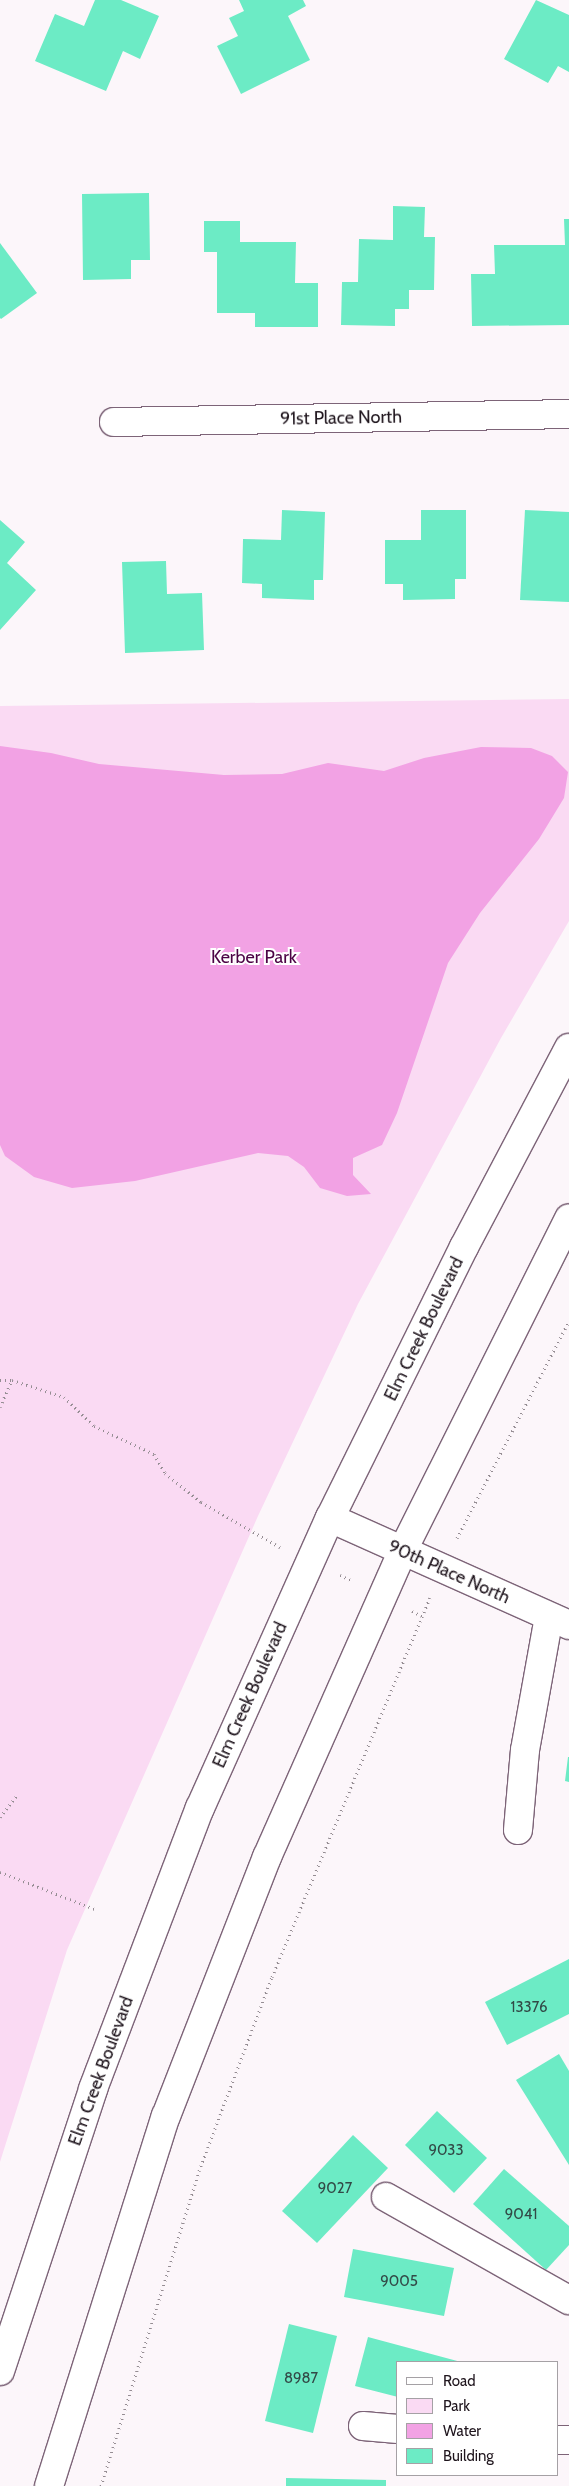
<!DOCTYPE html>
<style>
body{margin:0}
#map{position:relative;width:569px;height:2486px;overflow:hidden;background:#fcf6fa;font-family:Cabin,sans-serif}
div>[style]{position:absolute}
[style*='--x']{left:calc(var(--x)*1px);top:calc(var(--y)*1px);width:calc(var(--w)*1px);rotate:calc(var(--a)*1deg)}
.green>*{inset:0;background:#fadaf3}
.water>*{inset:0;background:#f2a2e4}
.building>*{inset:0;background:#6cebc5}
.path>*{height:3px;margin-top:-1.5px;transform-origin:0;background:repeating-linear-gradient(90deg,#958d93 0 1px,transparent 0 5px)}
.roads{filter:drop-shadow(1px 0 #7d6478) drop-shadow(-1px 0 #7d6478) drop-shadow(0 1px #7d6478) drop-shadow(0 -1px #7d6478)}
.minor>*{height:28px;margin:-14px;padding:0 14px;transform-origin:14px;border-radius:14px;background:#fff}
.major>*{height:28px;margin:-14px;padding:0 14px;transform-origin:14px;border-radius:14px;background:#fff}
span{translate:-50% -50%;white-space:nowrap;text-align:center;line-height:1.15;-webkit-text-stroke:4px #fff;paint-order:stroke}
.number-label{font-size:15px;color:#324a47}
.number-label span{-webkit-text-stroke-width:0}
.street-label{font-size:18px;color:#1f151d}
.park-label{font-size:18px;color:#4c0345}
.legend{position:absolute;left:396px;top:2361px;width:162px;height:115px;box-sizing:border-box;background:#fff;border:1px solid #a5a1a5;margin:0;padding:6px 9px;list-style:none;font-size:15px;color:#1f151d}
.legend li{display:flex;align-items:center;gap:10px;height:25px}
.legend b{width:25px;border:1px solid #a5a1a5}
</style>
<div id="map">
<div class="green">
<div style="clip-path:polygon(569px 699px,569px 921px,501px 1038px,358px 1304px,258px 1516px,67px 1950px,0 2162px,0 706px)"></div>
</div>
<div class="water">
<div style="clip-path:polygon(0 746px,51px 753px,99px 764px,224px 775px,282px 774px,328px 763px,384px 771px,424px 758px,481px 747px,531px 748px,552px 756px,568px 772px,564px 798px,539px 839px,480px 913px,448px 963px,397px 1113px,382px 1145px,353px 1158px,353px 1175px,371px 1194px,347px 1196px,320px 1188px,304px 1167px,288px 1156px,258px 1153px,135px 1181px,72px 1188px,34px 1177px,5px 1156px,0 1145px)"></div>
</div>
<div class="building">
<div style="clip-path:polygon(95px 0,121px 0,159px 16px,140px 59px,123px 51px,106px 91px,35px 61px,55px 14px,84px 26px)"></div>
<div style="clip-path:polygon(239px 0,303px 0,306px 6px,288px 16px,310px 60px,241px 94px,217px 46px,238px 36px,229px 18px,244px 11px)"></div>
<div style="clip-path:polygon(536px 0,569px 15px,569px 72px,558px 66px,548px 83px,504px 59px)"></div>
<div style="clip-path:polygon(149px 193px,150px 260px,131px 260px,131px 279px,83px 280px,82px 194px)"></div>
<div style="clip-path:polygon(393px 206px,425px 207px,424px 237px,435px 237px,434px 290px,409px 290px,409px 309px,395px 309px,395px 326px,341px 325px,342px 282px,358px 282px,359px 239px,393px 240px)"></div>
<div style="clip-path:polygon(564px 219px,569px 219px,569px 325px,472px 326px,471px 274px,495px 274px,494px 245px,565px 245px)"></div>
<div style="clip-path:polygon(204px 221px,240px 221px,240px 242px,296px 242px,295px 283px,318px 283px,318px 327px,255px 327px,255px 313px,217px 313px,217px 252px,204px 252px)"></div>
<div style="clip-path:polygon(0 243px,37px 293px,1px 319px,0 318px)"></div>
<div style="clip-path:polygon(282px 510px,325px 512px,323px 580px,314px 580px,314px 600px,262px 598px,262px 584px,242px 583px,243px 539px,281px 540px)"></div>
<div style="clip-path:polygon(421px 510px,466px 510px,466px 579px,455px 579px,455px 599px,403px 600px,403px 584px,385px 584px,385px 540px,421px 540px)"></div>
<div style="clip-path:polygon(525px 510px,569px 512px,569px 602px,520px 600px)"></div>
<div style="clip-path:polygon(0 520px,25px 542px,7px 563px,36px 590px,0 630px)"></div>
<div style="clip-path:polygon(166px 561px,167px 594px,202px 593px,204px 650px,125px 653px,122px 562px)"></div>
<div style="clip-path:polygon(568px 1757px,569px 1757px,569px 1782px,565px 1781px)"></div>
<div style="clip-path:polygon(569px 1959px,569px 2014px,507px 2045px,485px 2002px)"></div>
<div style="clip-path:polygon(559px 2054px,569px 2071px,569px 2165px,516px 2080px)"></div>
<div style="clip-path:polygon(437px 2111px,487px 2158px,454px 2193px,405px 2145px)"></div>
<div style="clip-path:polygon(353px 2135px,388px 2168px,317px 2243px,282px 2211px)"></div>
<div style="clip-path:polygon(504px 2169px,569px 2226px,569px 2245px,546px 2270px,473px 2204px)"></div>
<div style="clip-path:polygon(353px 2249px,454px 2268px,444px 2316px,344px 2297px)"></div>
<div style="clip-path:polygon(289px 2324px,337px 2336px,313px 2433px,265px 2421px)"></div>
<div style="clip-path:polygon(368px 2337px,461px 2362px,398px 2362px,398px 2397px,355px 2386px)"></div>
<div style="clip-path:polygon(286px 2478px,386px 2480px,386px 2486px,286px 2486px)"></div>
</div>
<div class="path">
<div style="--x:0;--y:1380;--w:12;--a:0"></div>
<div style="--x:12;--y:1380;--w:55;--a:18.1"></div>
<div style="--x:64;--y:1397;--w:42;--a:44"></div>
<div style="--x:94;--y:1426;--w:66;--a:25"></div>
<div style="--x:154;--y:1454;--w:22;--a:60"></div>
<div style="--x:165;--y:1473;--w:46;--a:38.9"></div>
<div style="--x:201;--y:1502;--w:91;--a:29.7"></div>
<div style="--x:0;--y:1407;--w:30;--a:-66"></div>
<div style="--x:457;--y:1538;--w:244;--a:-62.7"></div>
<div style="--x:340;--y:1575;--w:14;--a:25"></div>
<div style="--x:412;--y:1611;--w:11;--a:27"></div>
<div style="--x:0;--y:1817;--w:29;--a:-52"></div>
<div style="--x:0;--y:1872;--w:102;--a:21.3"></div>
<div style="--x:101;--y:2486;--w:330;--a:-72.7"></div>
<div style="--x:199;--y:2171;--w:207;--a:-69.4"></div>
<div style="--x:272;--y:1977;--w:411;--a:-67.4"></div>
</div>
<div class="roads">
<div class="minor">
<div style="--x:114;--y:422;--w:455;--a:-1"></div>
<div style="--x:330;--y:1518;--w:262;--a:24.1"></div>
<div style="--x:518;--y:1830;--w:80;--a:-85"></div>
<div style="--x:525;--y:1750;--w:135;--a:-79.8"></div>
<div style="--x:386;--y:2197;--w:210;--a:29.4"></div>
<div style="--x:363;--y:2426;--w:35;--a:5"></div>
<div style="--x:558;--y:2440;--w:11;--a:0"></div>
</div>
<div class="major">
<div style="--x:0;--y:2371;--w:297;--a:-71.7"></div>
<div style="--x:93;--y:2089;--w:301;--a:-69.2"></div>
<div style="--x:200;--y:1808;--w:318;--a:-65.9"></div>
<div style="--x:330;--y:1518;--w:302;--a:-63.7"></div>
<div style="--x:464;--y:1247;--w:225;--a:-62.2"></div>
<div style="--x:49;--y:2486;--w:388;--a:-72.5"></div>
<div style="--x:166;--y:2116;--w:278;--a:-68.7"></div>
<div style="--x:267;--y:1857;--w:334;--a:-66.1"></div>
<div style="--x:402;--y:1552;--w:373;--a:-63.4"></div>
</div>
</div>
<div class="number-label">
<span style="left:529px;top:2008px">13376</span>
<span style="left:446px;top:2151px">9033</span>
<span style="left:335px;top:2189px">9027</span>
<span style="left:521px;top:2215px">9041</span>
<span style="left:399px;top:2282px">9005</span>
<span style="left:301px;top:2379px">8987</span>
</div>
<div class="street-label">
<span style="left:341px;top:418px;rotate:-1deg">91st Place North</span>
<span style="left:424px;top:1329px;rotate:-64deg">Elm Creek Boulevard</span>
<span style="left:449px;top:1572px;rotate:24deg">90th Place North</span>
<span style="left:250px;top:1695px;rotate:-66deg">Elm Creek Boulevard</span>
<span style="left:101px;top:2071px;rotate:-70deg">Elm Creek Boulevard</span>
</div>
<div class="park-label">
<span style="left:254px;top:957px">Kerber Park</span>
</div>
<ul class="legend">
<li><b style="height:6px;background:#fff"></b>Road</li>
<li><b style="height:14px;background:#fadaf3"></b>Park</li>
<li><b style="height:14px;background:#f2a2e4"></b>Water</li>
<li><b style="height:14px;background:#6cebc5"></b>Building</li>
</ul>
</div>
